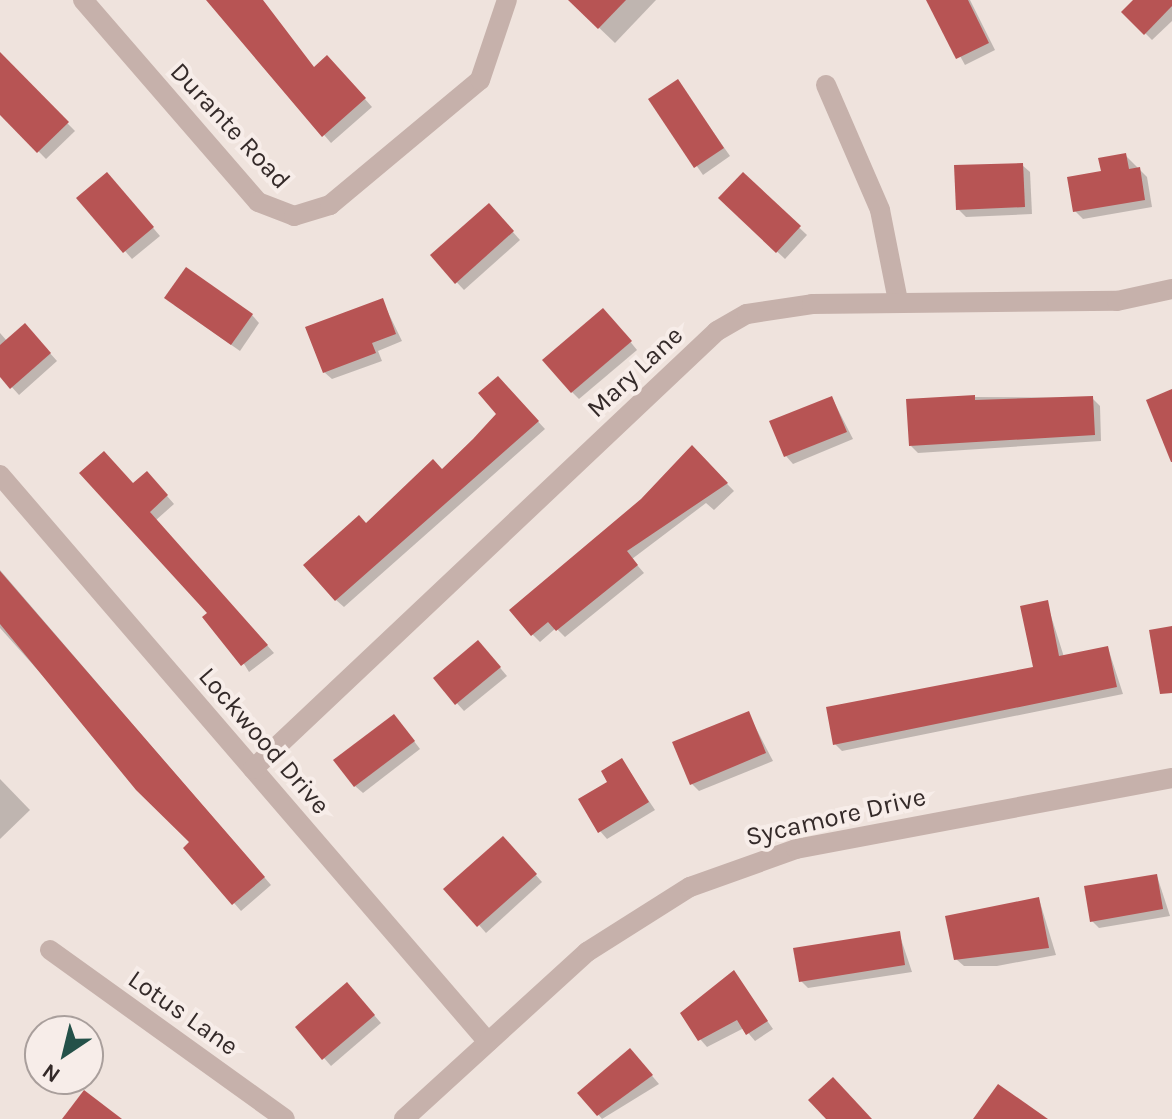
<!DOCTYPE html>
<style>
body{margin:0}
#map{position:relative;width:1172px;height:1119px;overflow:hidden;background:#efe3dd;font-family:Karla,sans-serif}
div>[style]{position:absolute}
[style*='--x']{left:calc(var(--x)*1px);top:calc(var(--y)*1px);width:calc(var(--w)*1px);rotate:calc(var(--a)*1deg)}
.shadow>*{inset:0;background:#0003}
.building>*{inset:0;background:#b75454}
.minor>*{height:20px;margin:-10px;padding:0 10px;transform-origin:10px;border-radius:10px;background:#c6b1ab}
span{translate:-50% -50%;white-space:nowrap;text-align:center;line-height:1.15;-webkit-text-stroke:8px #f7ede9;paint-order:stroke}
.street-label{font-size:26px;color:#342a29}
.north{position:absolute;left:24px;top:1015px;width:80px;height:80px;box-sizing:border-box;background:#f7ede9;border:2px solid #a99f9c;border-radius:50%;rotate:215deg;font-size:22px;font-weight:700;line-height:32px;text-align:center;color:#342a29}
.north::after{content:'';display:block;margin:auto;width:28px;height:36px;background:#245149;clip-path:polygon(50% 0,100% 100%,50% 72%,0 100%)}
</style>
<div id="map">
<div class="shadow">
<div style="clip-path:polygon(208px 0,261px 0,315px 69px,335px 65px,372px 107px,331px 143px)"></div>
<div style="clip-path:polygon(570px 0,656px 0,615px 43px)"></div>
<div style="clip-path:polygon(929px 0,970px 0,995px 50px,965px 65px)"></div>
<div style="clip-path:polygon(1136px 0,1172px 0,1172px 21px,1152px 40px,1124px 12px)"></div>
<div style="clip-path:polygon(0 55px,75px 131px,46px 159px,0 112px)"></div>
<div style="clip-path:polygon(678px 82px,730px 156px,703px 175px,651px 100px)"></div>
<div style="clip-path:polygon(1125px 155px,1147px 177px,1152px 207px,1083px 219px,1075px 211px)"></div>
<div style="clip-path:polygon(1022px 165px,1030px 172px,1032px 214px,966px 217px,958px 209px)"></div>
<div style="clip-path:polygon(743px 175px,807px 235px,785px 259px,720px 198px)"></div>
<div style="clip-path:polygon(114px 182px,160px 236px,132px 259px,79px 198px)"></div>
<div style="clip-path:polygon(496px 213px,520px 240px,464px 290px,432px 256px)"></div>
<div style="clip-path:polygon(382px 300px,402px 341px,378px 351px,382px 361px,332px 379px,324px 372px)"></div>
<div style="clip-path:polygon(174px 305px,252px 315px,259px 323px,240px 351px)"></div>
<div style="clip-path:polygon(611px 318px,637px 350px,579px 399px,572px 392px)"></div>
<div style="clip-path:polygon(0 333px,7px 341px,32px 333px,57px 361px,19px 395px,0 374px)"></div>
<div style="clip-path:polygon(505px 386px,545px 429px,344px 607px,336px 600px,366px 525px,442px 471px,499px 414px)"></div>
<div style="clip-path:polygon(974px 397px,1092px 398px,1100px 406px,1101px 441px,918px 453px,911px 446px)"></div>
<div style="clip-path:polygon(832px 398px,853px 439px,793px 464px,786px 456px)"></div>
<div style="clip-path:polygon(692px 448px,734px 491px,714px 510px,706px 503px,632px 559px,644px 573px,565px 637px,556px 628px,540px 642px,532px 634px)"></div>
<div style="clip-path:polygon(154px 481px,174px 504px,156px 520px,274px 653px,249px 672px,133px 485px)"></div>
<div style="clip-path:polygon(0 570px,271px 885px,241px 911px,186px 848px,192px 842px,0 628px)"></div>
<div style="clip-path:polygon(1047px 603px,1064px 657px,1108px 648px,1123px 694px,842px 751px,835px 744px,1035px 669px)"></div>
<div style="clip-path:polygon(485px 650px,507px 676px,464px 711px,435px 679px)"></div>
<div style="clip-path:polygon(748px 713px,773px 761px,699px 791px,691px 783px)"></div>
<div style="clip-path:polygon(401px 724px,420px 749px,363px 793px,355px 786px)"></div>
<div style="clip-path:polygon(622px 761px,655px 810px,607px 839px,600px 831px)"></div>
<div style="clip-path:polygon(0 779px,30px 810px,0 839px)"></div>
<div style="clip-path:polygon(510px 846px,542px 882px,486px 933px,479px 925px)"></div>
<div style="clip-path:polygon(1157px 876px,1170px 916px,1099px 928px,1092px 921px)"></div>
<div style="clip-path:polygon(1039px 899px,1056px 955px,997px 966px,964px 966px,956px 959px)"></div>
<div style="clip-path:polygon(899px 933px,912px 972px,808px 988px,801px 981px)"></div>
<div style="clip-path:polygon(733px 972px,773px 1029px,755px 1041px,744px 1028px,707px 1047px,700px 1039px)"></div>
<div style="clip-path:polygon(354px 992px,381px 1023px,331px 1066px,324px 1058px)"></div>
<div style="clip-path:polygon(637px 1058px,659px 1084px,602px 1119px,580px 1093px)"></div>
</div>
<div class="building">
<div style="clip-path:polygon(206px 0,263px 0,314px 67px,327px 55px,366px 98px,322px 137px)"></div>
<div style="clip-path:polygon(568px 0,626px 0,598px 29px)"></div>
<div style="clip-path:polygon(926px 0,968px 0,989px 43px,956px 59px)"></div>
<div style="clip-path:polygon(1133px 0,1172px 0,1172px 6px,1144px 35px,1121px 12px)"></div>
<div style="clip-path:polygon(0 52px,69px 122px,37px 153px,0 115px)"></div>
<div style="clip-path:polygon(678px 79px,724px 148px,694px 168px,648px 99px)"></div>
<div style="clip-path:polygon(1126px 153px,1129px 169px,1140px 167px,1145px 200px,1073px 212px,1067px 177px,1101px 171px,1098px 158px)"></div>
<div style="clip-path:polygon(1023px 163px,1025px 207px,956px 210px,954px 165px)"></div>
<div style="clip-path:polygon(107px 172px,154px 227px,123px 253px,76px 198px)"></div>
<div style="clip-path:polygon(743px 172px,801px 226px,776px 253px,718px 198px)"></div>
<div style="clip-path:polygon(489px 203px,514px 231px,455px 284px,430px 255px)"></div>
<div style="clip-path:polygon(186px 267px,253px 314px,231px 345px,164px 298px)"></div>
<div style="clip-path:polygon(383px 298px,396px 334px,372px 343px,376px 353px,323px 373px,305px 327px)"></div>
<div style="clip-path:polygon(603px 308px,632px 341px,571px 393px,542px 360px)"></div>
<div style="clip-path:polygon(25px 323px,51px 353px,10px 389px,0 377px,0 345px)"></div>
<div style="clip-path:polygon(498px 376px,539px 421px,335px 601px,303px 565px,359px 515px,366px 523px,433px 459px,442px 469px,473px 439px,496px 414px,478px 393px)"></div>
<div style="clip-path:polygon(1172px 389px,1172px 462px,1171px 462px,1146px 400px)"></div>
<div style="clip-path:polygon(975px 395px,975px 400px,1093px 396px,1095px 435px,909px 446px,906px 399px)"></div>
<div style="clip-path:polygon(832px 396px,847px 432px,784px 457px,769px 421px)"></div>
<div style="clip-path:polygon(692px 445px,728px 483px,627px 551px,638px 565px,556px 631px,548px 622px,531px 636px,509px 610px,641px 499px)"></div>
<div style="clip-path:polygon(104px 451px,133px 483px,147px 471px,168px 495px,150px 512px,268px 645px,241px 666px,202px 617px,207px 613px,79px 473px)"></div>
<div style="clip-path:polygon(0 571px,265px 877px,232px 905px,183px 848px,189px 842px,136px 790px,0 624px)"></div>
<div style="clip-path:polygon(1048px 600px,1059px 656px,1108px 646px,1117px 687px,833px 745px,826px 707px,1033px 667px,1020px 606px)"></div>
<div style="clip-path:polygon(1172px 626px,1172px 693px,1160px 694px,1149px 630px)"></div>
<div style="clip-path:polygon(478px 640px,501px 667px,455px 705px,433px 678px)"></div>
<div style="clip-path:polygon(749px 711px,766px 753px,690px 785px,672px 742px)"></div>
<div style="clip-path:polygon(394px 714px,415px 741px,354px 787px,333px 760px)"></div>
<div style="clip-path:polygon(622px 758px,649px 802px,598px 833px,578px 799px,607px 782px,601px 771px)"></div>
<div style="clip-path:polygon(503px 836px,537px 874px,477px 927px,443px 889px)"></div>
<div style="clip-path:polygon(1157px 874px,1163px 909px,1090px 922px,1084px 886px)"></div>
<div style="clip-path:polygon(1039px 897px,1049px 948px,954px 960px,945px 916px)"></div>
<div style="clip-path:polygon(900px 931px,905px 965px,799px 982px,793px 948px)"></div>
<div style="clip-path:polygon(734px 970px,768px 1021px,746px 1035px,737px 1020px,698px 1041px,680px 1013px)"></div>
<div style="clip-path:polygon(347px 982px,375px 1015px,322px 1060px,295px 1027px)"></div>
<div style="clip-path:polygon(630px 1048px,653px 1075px,597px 1116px,577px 1093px)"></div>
<div style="clip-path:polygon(833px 1077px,872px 1119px,826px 1119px,808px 1100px)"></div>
<div style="clip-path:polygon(998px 1084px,1048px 1119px,973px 1119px)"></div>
<div style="clip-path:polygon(84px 1090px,122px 1119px,62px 1119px)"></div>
</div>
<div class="minor">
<div style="--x:83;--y:0;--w:267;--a:49.1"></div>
<div style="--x:258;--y:202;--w:39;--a:21"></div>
<div style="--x:294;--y:216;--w:38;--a:-17"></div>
<div style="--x:330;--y:205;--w:195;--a:-39.8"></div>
<div style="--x:480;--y:80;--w:84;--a:-71.4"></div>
<div style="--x:826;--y:85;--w:136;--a:66.6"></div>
<div style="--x:880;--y:210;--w:93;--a:78.8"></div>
<div style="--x:0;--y:475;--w:748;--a:49.28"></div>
<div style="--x:253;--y:769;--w:638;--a:-43.35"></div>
<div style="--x:717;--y:331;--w:34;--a:-30"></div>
<div style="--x:747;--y:314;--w:66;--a:-8.7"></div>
<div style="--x:812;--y:304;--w:305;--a:-0.6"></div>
<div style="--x:1117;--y:301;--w:56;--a:-12.3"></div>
<div style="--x:50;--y:950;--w:289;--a:35.7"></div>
<div style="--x:404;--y:1119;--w:248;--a:-42.4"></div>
<div style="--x:587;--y:952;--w:122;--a:-32.3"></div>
<div style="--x:690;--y:887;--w:113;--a:-19.7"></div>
<div style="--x:796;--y:849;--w:383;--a:-10.7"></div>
</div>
<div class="street-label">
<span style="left:230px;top:126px;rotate:47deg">Durante Road</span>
<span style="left:635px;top:372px;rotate:-43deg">Mary Lane</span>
<span style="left:264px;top:741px;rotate:49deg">Lockwood Drive</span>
<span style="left:836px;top:817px;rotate:-13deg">Sycamore Drive</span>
<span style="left:183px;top:1013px;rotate:35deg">Lotus Lane</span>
</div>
<div class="north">N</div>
</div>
